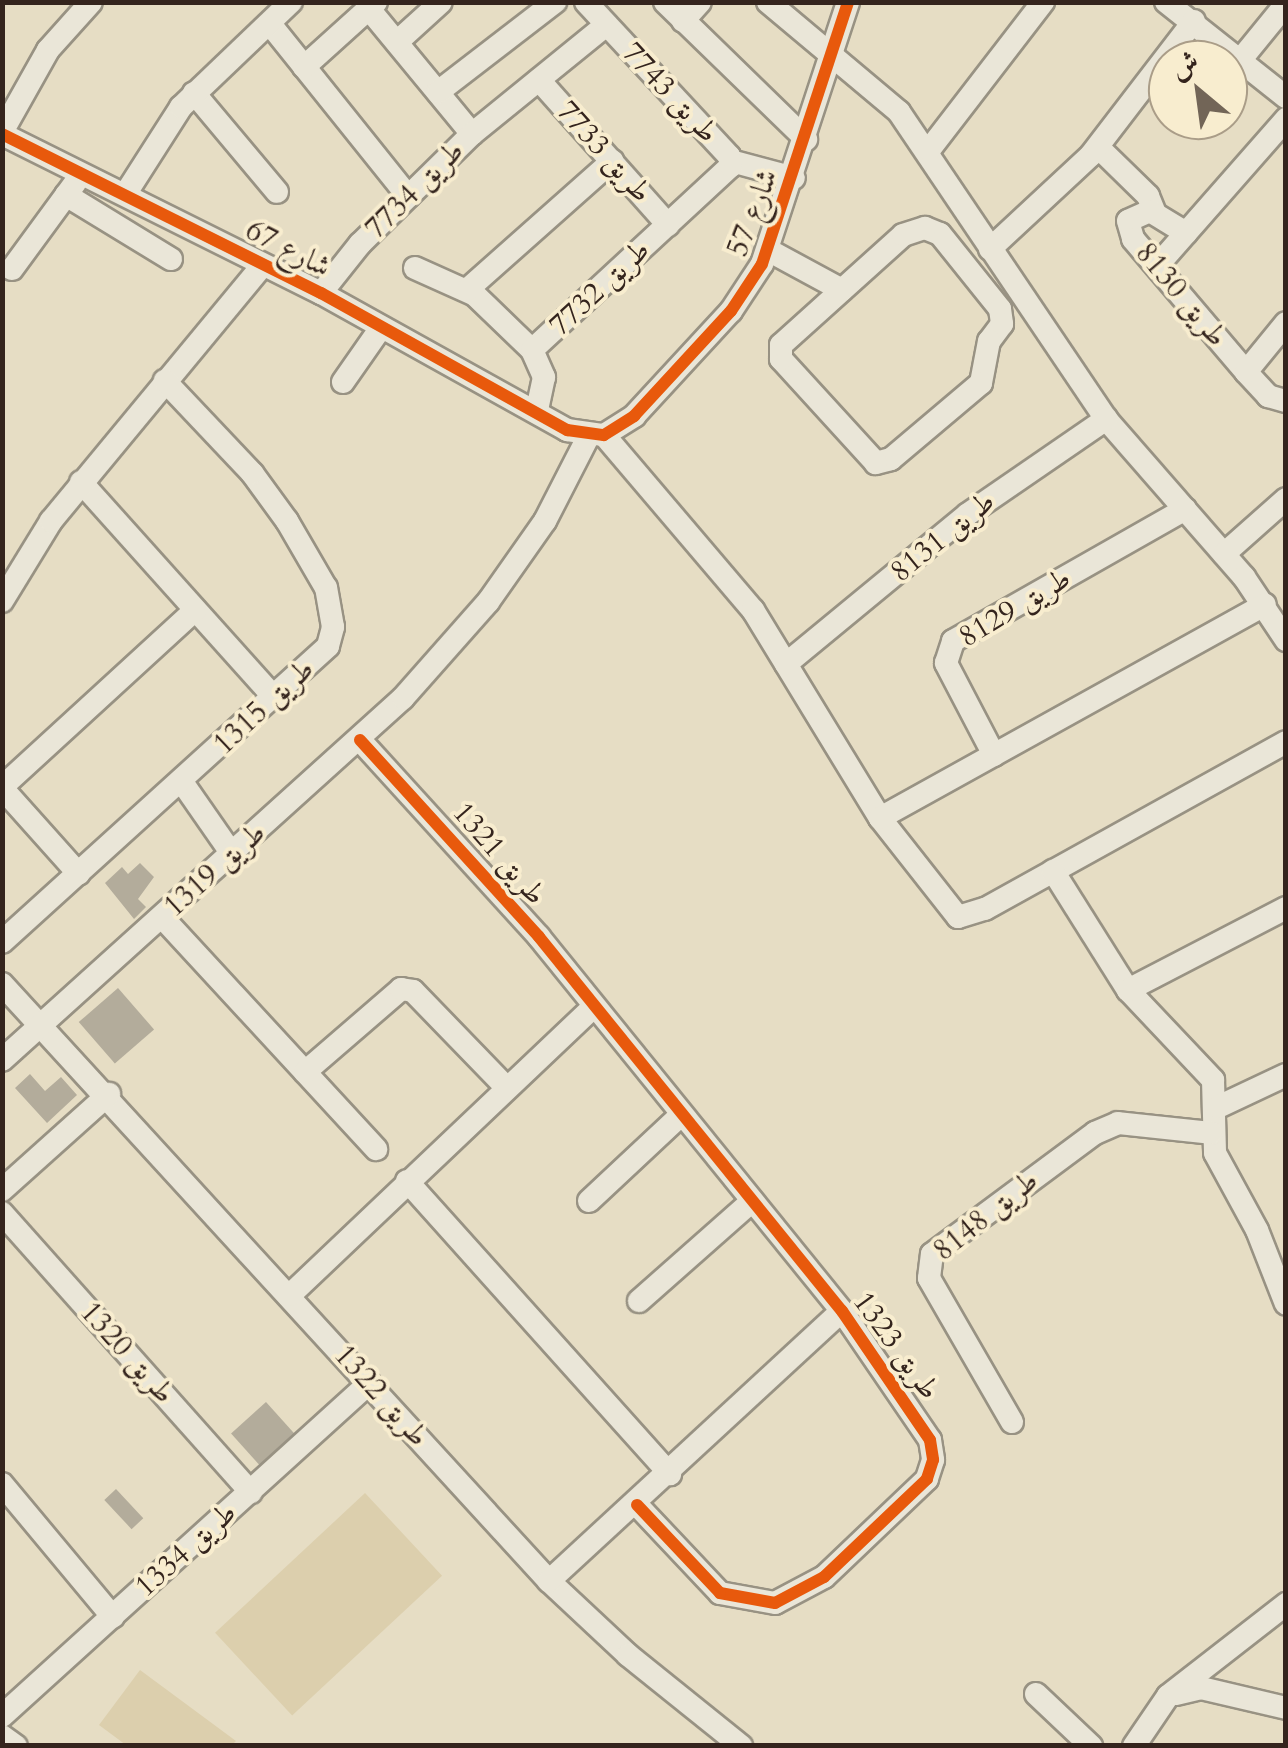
<!DOCTYPE html>
<html>
<head>
<meta charset="utf-8">
<style>
  body { margin:0 }
  #map { position:relative; width:1288px; height:1748px; overflow:hidden; background:#e6ddc4; font-family:Cardo,Amiri,serif }
  div>[style] { position:absolute }
  [style*='--x'] { left:calc(var(--x)*1px); top:calc(var(--y)*1px); width:calc(var(--w)*1px); rotate:calc(var(--a)*1deg) }
  .green>* { inset:0; background:#dccfad; transform-origin:0 0 }
  .building>* { inset:0; background:#b3ac9b; transform-origin:0 0 }
  .roads { filter:drop-shadow(2px 0 #989283) drop-shadow(-2px 0 #989283) drop-shadow(0 2px #989283) drop-shadow(0 -2px #989283) }
  .minor>* { height:22px; margin:-11px; padding:0 11px; transform-origin:11px; border-radius:11px; background:#eae6d8 }
  .cycleway>* { height:12px; margin:-6px; padding:0 6px; transform-origin:6px; border-radius:6px; background:#e8590c }
  span { translate:-50% -50%; white-space:nowrap; text-align:center; line-height:1.15; -webkit-text-stroke:8px #f8edcf; paint-order:stroke }
  .street-label { font-size:30px; color:#34241d }
  .frame { position:absolute; inset:0; border:5px solid #34241d; pointer-events:none }
  .north { position:absolute; left:1148px; top:40px; width:100px; height:100px; box-sizing:border-box; background:#f8edcf; border:2px solid #aa9d88; border-radius:50%; rotate:331deg; font-size:28px; font-weight:700; line-height:40px; text-align:center; color:#34241d }
  .north::after { content:''; display:block; margin:auto; width:35px; height:45px; background:#726557; clip-path:polygon(50% 0,100% 100%,50% 72%,0 100%) }
</style>
</head>
<body>
<div id="map">
  <div class="green">
    <div style="left:365px;top:1493px;width:113px;height:205px;rotate:47deg"></div>
    <div style="clip-path:polygon(140px 1670px,236px 1741px,232px 1745px,126px 1745px,99px 1725px)"></div>
  </div>
  <div class="building">
    <div style="clip-path:polygon(140px 863px,154px 877px,138px 899px,146px 907px,134px 919px,105px 883px,122px 867px,128px 874px)"></div>
    <div style="left:118px;top:988px;width:55px;height:52px;rotate:49deg"></div>
    <div style="clip-path:polygon(30px 1074px,45px 1091px,61px 1077px,77px 1095px,47px 1123px,15px 1088px)"></div>
    <div style="left:266px;top:1402px;width:45px;height:47px;rotate:48deg"></div>
    <div style="left:116px;top:1489px;width:40px;height:16px;rotate:47deg"></div>
  </div>
  <div class="roads">
    <div class="minor">
      <div style="--x:665;--y:2;--w:197;--a:44.2"></div>
      <div style="--x:768;--y:2;--w:171;--a:40"></div>
      <div style="--x:899;--y:112;--w:370;--a:56"></div>
      <div style="--x:1106;--y:419;--w:210;--a:48.9"></div>
      <div style="--x:1244;--y:577;--w:76;--a:56.3"></div>
      <div style="--x:1166;--y:2;--w:153;--a:38.4"></div>
      <div style="--x:369;--y:9;--w:162;--a:50.5"></div>
      <div style="--x:683;--y:21;--w:25;--a:-48"></div>
      <div style="--x:270;--y:24;--w:221;--a:51.3"></div>
      <div style="--x:397;--y:42;--w:59;--a:-42.3"></div>
      <div style="--x:1242;--y:58;--w:70;--a:-50.8"></div>
      <div style="--x:304;--y:67;--w:97;--a:-42.1"></div>
      <div style="--x:539;--y:80;--w:194;--a:48.3"></div>
      <div style="--x:438;--y:92;--w:148;--a:-37.6"></div>
      <div style="--x:194;--y:93;--w:129;--a:50"></div>
      <div style="--x:2;--y:132;--w:94;--a:-60.7"></div>
      <div style="--x:48;--y:50;--w:64;--a:-48.1"></div>
      <div style="--x:2;--y:134;--w:356;--a:26.5"></div>
      <div style="--x:321;--y:293;--w:282;--a:29.1"></div>
      <div style="--x:567;--y:430;--w:37;--a:8"></div>
      <div style="--x:604;--y:435;--w:36;--a:-32"></div>
      <div style="--x:634;--y:416;--w:143;--a:-47.3"></div>
      <div style="--x:731;--y:311;--w:56;--a:-56.6"></div>
      <div style="--x:762;--y:264;--w:276;--a:-71.8"></div>
      <div style="--x:1098;--y:147;--w:70;--a:44.4"></div>
      <div style="--x:1148;--y:196;--w:18;--a:68"></div>
      <div style="--x:929;--y:150;--w:187;--a:-52.4"></div>
      <div style="--x:731;--y:161;--w:65;--a:15.1"></div>
      <div style="--x:126;--y:193;--w:102;--a:-57.4"></div>
      <div style="--x:181;--y:107;--w:152;--a:-43.7"></div>
      <div style="--x:66;--y:195;--w:123;--a:31.4"></div>
      <div style="--x:925;--y:228;--w:16;--a:22"></div>
      <div style="--x:940;--y:234;--w:96;--a:51.3"></div>
      <div style="--x:1000;--y:309;--w:15;--a:82"></div>
      <div style="--x:1002;--y:324;--w:21;--a:127"></div>
      <div style="--x:989;--y:341;--w:43;--a:100.8"></div>
      <div style="--x:981;--y:383;--w:118;--a:139.8"></div>
      <div style="--x:891;--y:459;--w:16;--a:165"></div>
      <div style="--x:876;--y:463;--w:141;--a:-132.4"></div>
      <div style="--x:781;--y:359;--w:14;--a:-90"></div>
      <div style="--x:781;--y:345;--w:164;--a:-42"></div>
      <div style="--x:903;--y:235;--w:23;--a:-18"></div>
      <div style="--x:1186;--y:233;--w:42;--a:-148.6"></div>
      <div style="--x:1150;--y:211;--w:24;--a:156"></div>
      <div style="--x:1128;--y:221;--w:19;--a:74"></div>
      <div style="--x:1133;--y:239;--w:175;--a:49.6"></div>
      <div style="--x:1246;--y:372;--w:33;--a:47"></div>
      <div style="--x:1268;--y:396;--w:19;--a:16"></div>
      <div style="--x:990;--y:249;--w:138;--a:-42.9"></div>
      <div style="--x:1091;--y:155;--w:169;--a:-52.5"></div>
      <div style="--x:768;--y:250;--w:84;--a:28.4"></div>
      <div style="--x:1157;--y:266;--w:196;--a:-48.7"></div>
      <div style="--x:415;--y:268;--w:66;--a:24.2"></div>
      <div style="--x:475;--y:295;--w:79;--a:44"></div>
      <div style="--x:532;--y:350;--w:30;--a:66"></div>
      <div style="--x:544;--y:377;--w:35;--a:102"></div>
      <div style="--x:12;--y:269;--w:107;--a:-53.8"></div>
      <div style="--x:468;--y:289;--w:193;--a:-41.6"></div>
      <div style="--x:321;--y:293;--w:63;--a:-51.5"></div>
      <div style="--x:360;--y:244;--w:157;--a:-44.5"></div>
      <div style="--x:472;--y:134;--w:173;--a:-39.1"></div>
      <div style="--x:532;--y:350;--w:271;--a:-42.8"></div>
      <div style="--x:731;--y:166;--w:10;--a:-101"></div>
      <div style="--x:729;--y:156;--w:210;--a:-132.9"></div>
      <div style="--x:1246;--y:372;--w:63;--a:-50.8"></div>
      <div style="--x:343;--y:382;--w:65;--a:-55.1"></div>
      <div style="--x:604;--y:435;--w:230;--a:49.6"></div>
      <div style="--x:753;--y:610;--w:244;--a:58.6"></div>
      <div style="--x:880;--y:818;--w:126;--a:51.8"></div>
      <div style="--x:958;--y:917;--w:28;--a:-17"></div>
      <div style="--x:985;--y:909;--w:344;--a:-29"></div>
      <div style="--x:81;--y:482;--w:289;--a:48.1"></div>
      <div style="--x:1224;--y:554;--w:83;--a:-41.6"></div>
      <div style="--x:2;--y:601;--w:94;--a:-58.5"></div>
      <div style="--x:51;--y:521;--w:332;--a:-50.4"></div>
      <div style="--x:786;--y:664;--w:236;--a:-39.5"></div>
      <div style="--x:968;--y:514;--w:168;--a:-34.5"></div>
      <div style="--x:360;--y:740;--w:266;--a:47.7"></div>
      <div style="--x:539;--y:937;--w:481;--a:51"></div>
      <div style="--x:842;--y:1311;--w:156;--a:55.7"></div>
      <div style="--x:930;--y:1440;--w:20;--a:81"></div>
      <div style="--x:933;--y:1460;--w:20;--a:108"></div>
      <div style="--x:927;--y:1479;--w:142;--a:136.4"></div>
      <div style="--x:824;--y:1577;--w:55;--a:152"></div>
      <div style="--x:775;--y:1603;--w:56;--a:-169.7"></div>
      <div style="--x:720;--y:1593;--w:121;--a:-133.3"></div>
      <div style="--x:994;--y:755;--w:104;--a:-117.6"></div>
      <div style="--x:946;--y:663;--w:23;--a:-72"></div>
      <div style="--x:953;--y:641;--w:267;--a:-29.6"></div>
      <div style="--x:182;--y:782;--w:88;--a:55.2"></div>
      <div style="--x:2;--y:787;--w:262;--a:-42.5"></div>
      <div style="--x:2;--y:788;--w:115;--a:48.2"></div>
      <div style="--x:880;--y:818;--w:440;--a:-29"></div>
      <div style="--x:1053;--y:871;--w:141;--a:57.8"></div>
      <div style="--x:1128;--y:990;--w:124;--a:46.6"></div>
      <div style="--x:1213;--y:1080;--w:73;--a:88.4"></div>
      <div style="--x:1215;--y:1153;--w:88;--a:61.4"></div>
      <div style="--x:1257;--y:1230;--w:79;--a:68.6"></div>
      <div style="--x:162;--y:917;--w:316;--a:47.3"></div>
      <div style="--x:2;--y:942;--w:440;--a:-42.2"></div>
      <div style="--x:328;--y:646;--w:20;--a:-75"></div>
      <div style="--x:333;--y:627;--w:40;--a:-100"></div>
      <div style="--x:326;--y:588;--w:78;--a:-120.2"></div>
      <div style="--x:287;--y:521;--w:59;--a:-126.1"></div>
      <div style="--x:252;--y:473;--w:127;--a:-133.4"></div>
      <div style="--x:2;--y:984;--w:810;--a:47.5"></div>
      <div style="--x:549;--y:1581;--w:108;--a:43.1"></div>
      <div style="--x:628;--y:1655;--w:145;--a:38.8"></div>
      <div style="--x:1128;--y:990;--w:178;--a:-27.4"></div>
      <div style="--x:2;--y:1060;--w:540;--a:-42.07"></div>
      <div style="--x:403;--y:698;--w:128;--a:-48.5"></div>
      <div style="--x:488;--y:602;--w:99;--a:-54.9"></div>
      <div style="--x:545;--y:521;--w:97;--a:-62.9"></div>
      <div style="--x:305;--y:1072;--w:127;--a:-40.8"></div>
      <div style="--x:401;--y:989;--w:12;--a:9"></div>
      <div style="--x:413;--y:991;--w:132;--a:45.9"></div>
      <div style="--x:1218;--y:1107;--w:75;--a:-25.2"></div>
      <div style="--x:407;--y:1181;--w:394;--a:48.1"></div>
      <div style="--x:2;--y:1190;--w:144;--a:-41.9"></div>
      <div style="--x:589;--y:1201;--w:127;--a:-43.1"></div>
      <div style="--x:2;--y:1213;--w:374;--a:48.3"></div>
      <div style="--x:290;--y:1295;--w:419;--a:-43.5"></div>
      <div style="--x:639;--y:1301;--w:151;--a:-41.5"></div>
      <div style="--x:1012;--y:1422;--w:166;--a:-120"></div>
      <div style="--x:929;--y:1278;--w:24;--a:-83"></div>
      <div style="--x:932;--y:1254;--w:203;--a:-36.6"></div>
      <div style="--x:1095;--y:1133;--w:25;--a:-23"></div>
      <div style="--x:1118;--y:1123;--w:94;--a:6.1"></div>
      <div style="--x:2;--y:1484;--w:173;--a:50.2"></div>
      <div style="--x:549;--y:1581;--w:398;--a:-42.7"></div>
      <div style="--x:1036;--y:1694;--w:76;--a:43.4"></div>
      <div style="--x:1176;--y:1694;--w:26;--a:-13"></div>
      <div style="--x:1201;--y:1688;--w:87;--a:13.2"></div>
      <div style="--x:2;--y:1716;--w:496;--a:-42.2"></div>
      <div style="--x:2;--y:1736;--w:17;--a:36"></div>
      <div style="--x:1134;--y:1746;--w:60;--a:-55.8"></div>
      <div style="--x:1168;--y:1696;--w:150;--a:-37.9"></div>
    </div>
  </div>
  <div class="cycleway">
    <div style="--x:2;--y:134;--w:356;--a:26.5"></div>
    <div style="--x:321;--y:293;--w:282;--a:29.1"></div>
    <div style="--x:567;--y:430;--w:37;--a:8"></div>
    <div style="--x:604;--y:435;--w:36;--a:-32"></div>
    <div style="--x:634;--y:416;--w:143;--a:-47.3"></div>
    <div style="--x:731;--y:311;--w:56;--a:-56.6"></div>
    <div style="--x:762;--y:264;--w:276;--a:-71.8"></div>
    <div style="--x:360;--y:740;--w:266;--a:47.7"></div>
    <div style="--x:539;--y:937;--w:481;--a:51"></div>
    <div style="--x:842;--y:1311;--w:156;--a:55.7"></div>
    <div style="--x:930;--y:1440;--w:20;--a:81"></div>
    <div style="--x:933;--y:1460;--w:20;--a:108"></div>
    <div style="--x:927;--y:1479;--w:142;--a:136.4"></div>
    <div style="--x:824;--y:1577;--w:55;--a:152"></div>
    <div style="--x:775;--y:1603;--w:56;--a:-169.7"></div>
    <div style="--x:720;--y:1593;--w:121;--a:-133.3"></div>
  </div>
  <div class="street-label">
    <span style="left:670px;top:93px;rotate:47deg">طريق 7743</span>
    <span style="left:604px;top:152px;rotate:48deg">طريق 7733</span>
    <span style="left:415px;top:190px;rotate:-45deg">طريق 7734</span>
    <span style="left:753px;top:213px;rotate:-69deg">شارع 57</span>
    <span style="left:288px;top:249px;rotate:27deg">شارع 67</span>
    <span style="left:600px;top:288px;rotate:-43deg">طريق 7732</span>
    <span style="left:1181px;top:295px;rotate:50deg">طريق 8130</span>
    <span style="left:943px;top:537px;rotate:-39deg">طريق 8131</span>
    <span style="left:1015px;top:608px;rotate:-31deg">طريق 8129</span>
    <span style="left:264px;top:707px;rotate:-43deg">طريق 1315</span>
    <span style="left:499px;top:854px;rotate:49deg">طريق 1321</span>
    <span style="left:215px;top:870px;rotate:-42deg">طريق 1319</span>
    <span style="left:986px;top:1216px;rotate:-39deg">طريق 8148</span>
    <span style="left:896px;top:1346px;rotate:54deg">طريق 1323</span>
    <span style="left:127px;top:1353px;rotate:48deg">طريق 1320</span>
    <span style="left:381px;top:1396px;rotate:48deg">طريق 1322</span>
    <span style="left:186px;top:1550px;rotate:-42deg">طريق 1334</span>
  </div>
  <div class="frame"></div>
  <div class="north">ش</div>
</div>
</body>
</html>
